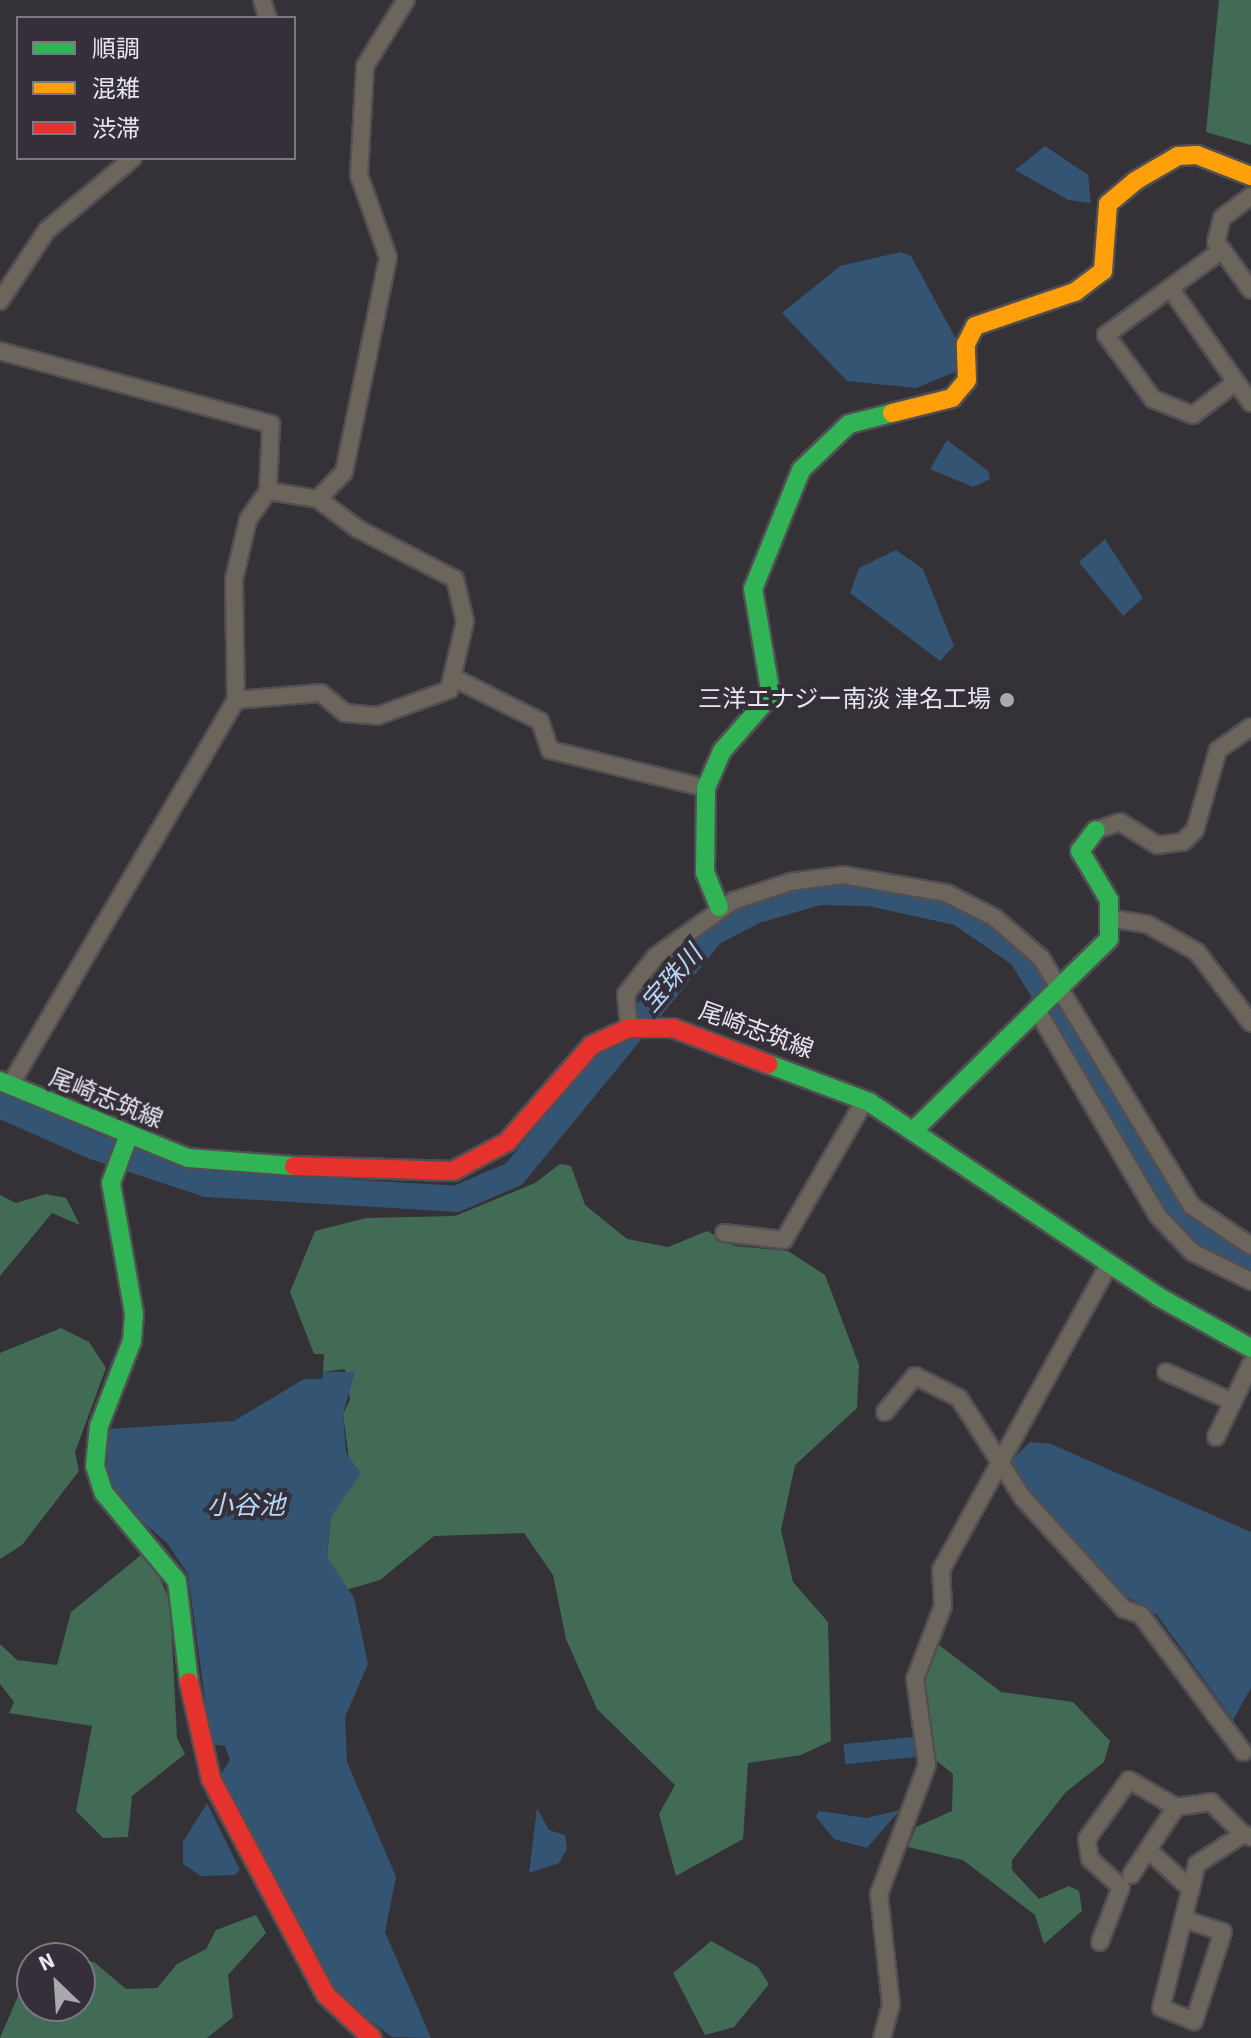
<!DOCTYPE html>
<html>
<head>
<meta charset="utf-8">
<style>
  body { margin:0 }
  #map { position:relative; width:1251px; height:2038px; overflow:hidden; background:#343137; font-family:"Source Sans 3","Noto Sans JP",sans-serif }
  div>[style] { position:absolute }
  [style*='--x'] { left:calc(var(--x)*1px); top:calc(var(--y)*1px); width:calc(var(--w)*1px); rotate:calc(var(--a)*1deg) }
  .forest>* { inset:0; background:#416b55 }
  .water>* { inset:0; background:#345473; transform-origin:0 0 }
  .river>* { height:26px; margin:-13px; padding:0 13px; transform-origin:13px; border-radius:13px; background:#345473 }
  .roads { filter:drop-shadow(2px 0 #514f53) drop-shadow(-2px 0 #514f53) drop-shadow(0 2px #514f53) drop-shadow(0 -2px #514f53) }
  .street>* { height:16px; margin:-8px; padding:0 8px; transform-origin:8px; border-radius:8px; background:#6b655c }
  .fast>* { height:18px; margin:-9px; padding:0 9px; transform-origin:9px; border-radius:9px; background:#30b455 }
  .slow>* { height:18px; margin:-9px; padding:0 9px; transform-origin:9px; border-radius:9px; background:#ff9f0a }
  .jam>* { height:18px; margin:-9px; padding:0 9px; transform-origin:9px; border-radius:9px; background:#e5322d }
  .dots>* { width:22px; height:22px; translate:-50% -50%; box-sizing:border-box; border:4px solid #342f39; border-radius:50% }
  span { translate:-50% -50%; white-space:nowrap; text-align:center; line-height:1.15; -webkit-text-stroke:8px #342f39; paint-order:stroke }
  .poi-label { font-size:24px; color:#e9e6ed }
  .right { translate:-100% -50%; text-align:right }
  .street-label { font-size:24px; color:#e9e6ed }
  .water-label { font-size:26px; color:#b5d7f8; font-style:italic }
  .legend { position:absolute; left:16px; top:16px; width:280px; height:144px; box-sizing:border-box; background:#342f39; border:2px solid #7c7881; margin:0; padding:10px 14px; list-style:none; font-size:24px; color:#e9e6ed }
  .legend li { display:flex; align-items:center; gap:16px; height:40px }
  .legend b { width:40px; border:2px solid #7c7881 }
  .north { position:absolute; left:16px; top:1942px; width:80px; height:80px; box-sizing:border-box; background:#342f39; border:2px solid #7c7881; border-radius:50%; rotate:335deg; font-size:22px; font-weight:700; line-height:32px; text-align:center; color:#e9e6ed }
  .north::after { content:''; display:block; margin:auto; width:28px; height:36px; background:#aaa7ad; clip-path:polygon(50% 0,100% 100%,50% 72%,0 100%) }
</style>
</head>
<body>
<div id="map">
  <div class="forest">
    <div style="clip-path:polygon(1219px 0,1251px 0,1251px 145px,1206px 132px)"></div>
    <div style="clip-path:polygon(560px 1164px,571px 1166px,585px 1205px,627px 1239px,668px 1247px,707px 1231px,735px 1246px,788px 1251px,825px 1275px,859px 1365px,857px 1408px,795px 1465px,781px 1530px,793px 1582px,828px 1622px,831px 1741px,801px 1755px,748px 1763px,743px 1839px,676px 1876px,659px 1814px,675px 1785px,597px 1709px,566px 1639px,553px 1575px,524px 1533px,434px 1536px,380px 1580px,343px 1591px,327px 1557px,331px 1517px,352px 1482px,343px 1414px,350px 1400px,345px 1369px,323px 1372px,324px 1354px,314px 1354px,290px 1292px,315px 1231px,366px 1218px,455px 1216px,535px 1183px)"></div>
    <div style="clip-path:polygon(46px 1194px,66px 1198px,80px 1225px,52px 1213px,0 1276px,0 1195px,16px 1203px)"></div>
    <div style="clip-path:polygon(61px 1328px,89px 1342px,106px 1368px,75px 1452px,79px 1471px,22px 1545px,0 1559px,0 1353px)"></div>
    <div style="clip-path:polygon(147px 1550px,170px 1601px,177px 1738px,185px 1754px,132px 1796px,128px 1837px,103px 1838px,76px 1811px,92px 1726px,9px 1713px,14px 1702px,0 1684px,0 1644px,17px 1660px,57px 1665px,71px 1612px)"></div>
    <div style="clip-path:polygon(935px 1642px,1001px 1692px,1073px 1702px,1110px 1741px,1104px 1762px,1066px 1792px,1012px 1860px,1012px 1870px,1039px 1899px,1069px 1886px,1079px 1891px,1082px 1911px,1044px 1944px,1035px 1915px,963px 1860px,908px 1847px,916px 1827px,952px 1811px,953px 1774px,932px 1757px,919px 1678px)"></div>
    <div style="clip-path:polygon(256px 1915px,266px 1933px,228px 1975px,233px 2017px,207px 2038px,0 2038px,21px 1989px,32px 1985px,32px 2006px,80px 2006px,80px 1960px,94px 1962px,126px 1989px,157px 1988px,177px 1964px,206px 1949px,216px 1930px)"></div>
    <div style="clip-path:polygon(711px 1941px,758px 1967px,769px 1984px,734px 2027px,705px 2035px,673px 1973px)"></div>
  </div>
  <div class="water">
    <div style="clip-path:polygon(1045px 146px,1088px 175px,1091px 203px,1068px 200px,1015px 170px)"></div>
    <div style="clip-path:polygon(901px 252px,911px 256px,957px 341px,955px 372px,916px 388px,847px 381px,782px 313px,840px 266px)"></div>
    <div style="clip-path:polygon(947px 440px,988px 471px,990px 479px,973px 487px,930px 469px)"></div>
    <div style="clip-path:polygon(1105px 539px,1143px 598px,1123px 616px,1079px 562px)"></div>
    <div style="clip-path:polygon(896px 550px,923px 569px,954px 646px,940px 661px,850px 593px,859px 568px)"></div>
    <div style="clip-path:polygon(323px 1372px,355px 1372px,343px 1414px,346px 1453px,361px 1473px,331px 1517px,327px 1557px,354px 1598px,368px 1664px,345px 1717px,347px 1762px,396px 1877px,385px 1932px,431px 2038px,392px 2037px,336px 1994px,220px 1775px,230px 1760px,225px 1746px,211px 1744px,188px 1574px,167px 1543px,124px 1505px,107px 1473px,108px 1429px,234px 1421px,304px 1379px,322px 1379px)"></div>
    <div style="clip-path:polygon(1030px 1442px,1051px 1444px,1251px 1532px,1251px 1688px,1233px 1720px,1157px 1615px,1123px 1594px,1022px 1484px,1008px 1464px)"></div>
    <div style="left:913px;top:1737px;width:20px;height:70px;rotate:84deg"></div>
    <div style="clip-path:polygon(207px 1803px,240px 1870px,235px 1875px,201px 1876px,183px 1864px,183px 1842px)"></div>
    <div style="clip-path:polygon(537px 1808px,549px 1830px,565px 1835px,567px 1849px,559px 1863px,529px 1873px)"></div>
    <div style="clip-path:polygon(900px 1810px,867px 1848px,834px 1839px,816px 1817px,819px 1811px,867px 1818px)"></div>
  </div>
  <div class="river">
    <div style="--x:0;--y:1105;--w:104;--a:23.9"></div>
    <div style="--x:95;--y:1147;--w:118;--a:18.3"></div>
    <div style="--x:207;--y:1184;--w:249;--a:3.4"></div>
    <div style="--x:456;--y:1199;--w:63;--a:-23.3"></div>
    <div style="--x:514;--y:1174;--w:312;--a:-50.6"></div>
    <div style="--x:712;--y:933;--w:47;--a:-27.6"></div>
    <div style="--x:754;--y:911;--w:67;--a:-16.5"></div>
    <div style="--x:818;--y:892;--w:52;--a:1.1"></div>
    <div style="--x:870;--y:893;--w:92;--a:12.5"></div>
    <div style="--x:960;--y:913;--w:74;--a:34.5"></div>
    <div style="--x:1021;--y:955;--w:300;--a:58.6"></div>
    <div style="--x:1177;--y:1211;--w:32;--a:46"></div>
    <div style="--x:1199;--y:1234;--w:60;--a:30"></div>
  </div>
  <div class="roads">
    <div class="street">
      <div style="--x:262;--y:0;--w:19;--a:72"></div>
      <div style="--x:1251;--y:196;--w:36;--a:143"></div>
      <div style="--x:1222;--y:218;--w:25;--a:104"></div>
      <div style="--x:1216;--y:242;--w:10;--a:53"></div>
      <div style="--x:1222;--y:250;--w:144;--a:143.8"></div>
      <div style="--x:1106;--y:335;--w:79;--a:53.7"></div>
      <div style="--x:1153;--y:399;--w:43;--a:21.8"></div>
      <div style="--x:1193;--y:415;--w:54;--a:-37.5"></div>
      <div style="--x:1236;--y:382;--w:26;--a:54"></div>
      <div style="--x:1222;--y:250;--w:49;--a:54.1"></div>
      <div style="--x:1170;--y:288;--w:115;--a:54.9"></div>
      <div style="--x:0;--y:301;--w:85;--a:-56.5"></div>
      <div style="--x:47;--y:230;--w:112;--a:-39.9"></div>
      <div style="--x:0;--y:351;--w:281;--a:15.1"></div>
      <div style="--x:271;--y:424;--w:67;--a:92.6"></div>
      <div style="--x:268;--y:491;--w:35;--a:125"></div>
      <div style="--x:248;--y:520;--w:61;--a:103.3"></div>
      <div style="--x:234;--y:579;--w:121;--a:89.1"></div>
      <div style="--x:236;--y:700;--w:446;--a:120.4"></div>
      <div style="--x:268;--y:491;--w:51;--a:9.1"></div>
      <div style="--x:318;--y:499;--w:37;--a:-46"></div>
      <div style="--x:344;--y:472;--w:219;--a:-78.4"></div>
      <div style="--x:388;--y:257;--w:87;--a:-109.5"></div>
      <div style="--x:359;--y:175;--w:109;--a:-86.8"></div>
      <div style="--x:365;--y:66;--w:78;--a:-58.2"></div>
      <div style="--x:452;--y:677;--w:98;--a:26.6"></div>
      <div style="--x:540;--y:721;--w:31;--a:71"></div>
      <div style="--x:550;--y:750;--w:161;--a:13.7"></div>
      <div style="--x:236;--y:700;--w:85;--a:-4.7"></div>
      <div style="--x:321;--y:693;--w:31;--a:40"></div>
      <div style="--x:345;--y:713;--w:32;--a:5"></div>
      <div style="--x:377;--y:716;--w:77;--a:-19.9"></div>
      <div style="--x:449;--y:690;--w:71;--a:-76.9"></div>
      <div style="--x:465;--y:621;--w:43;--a:-103.4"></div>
      <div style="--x:455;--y:579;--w:109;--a:-152.7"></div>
      <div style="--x:358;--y:529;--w:50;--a:-143.1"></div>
      <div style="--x:1096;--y:830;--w:25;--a:-18"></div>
      <div style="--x:1120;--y:822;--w:44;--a:31.9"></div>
      <div style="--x:1157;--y:845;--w:26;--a:-7"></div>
      <div style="--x:1183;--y:842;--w:17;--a:-45"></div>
      <div style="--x:1195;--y:830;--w:83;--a:-74"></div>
      <div style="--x:1218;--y:750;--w:40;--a:-34.9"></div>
      <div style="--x:1114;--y:919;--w:33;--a:9"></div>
      <div style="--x:1147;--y:924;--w:57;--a:29.2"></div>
      <div style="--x:1197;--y:952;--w:89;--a:52.7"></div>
      <div style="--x:1037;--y:1010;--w:239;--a:59.6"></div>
      <div style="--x:1158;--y:1216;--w:50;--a:46.6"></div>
      <div style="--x:1192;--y:1252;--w:66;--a:26.2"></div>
      <div style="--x:629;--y:1028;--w:34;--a:-95"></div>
      <div style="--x:626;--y:994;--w:48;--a:-51.7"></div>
      <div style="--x:656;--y:956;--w:95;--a:-35.5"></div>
      <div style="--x:733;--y:901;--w:60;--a:-18.4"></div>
      <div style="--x:790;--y:882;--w:53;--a:-7.5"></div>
      <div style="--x:843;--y:875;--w:105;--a:9.9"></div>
      <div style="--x:946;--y:893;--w:55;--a:27"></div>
      <div style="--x:995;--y:918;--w:61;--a:41"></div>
      <div style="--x:1041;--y:958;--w:290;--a:58.7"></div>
      <div style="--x:1192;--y:1206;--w:71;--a:34.1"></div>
      <div style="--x:724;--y:1233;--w:60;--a:6.7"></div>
      <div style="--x:784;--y:1240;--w:162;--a:-59.9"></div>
      <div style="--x:1166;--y:1372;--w:73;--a:24.1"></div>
      <div style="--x:885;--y:1412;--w:47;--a:-50.2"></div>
      <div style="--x:915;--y:1376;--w:49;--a:26.6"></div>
      <div style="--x:959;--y:1398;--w:119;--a:57.4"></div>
      <div style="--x:1023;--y:1498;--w:150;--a:47.7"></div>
      <div style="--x:1124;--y:1609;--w:18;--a:19"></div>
      <div style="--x:1141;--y:1615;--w:171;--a:53.3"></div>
      <div style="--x:1216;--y:1437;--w:81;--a:-64.4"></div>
      <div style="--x:1148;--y:1850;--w:58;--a:42.2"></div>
      <div style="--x:1131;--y:1875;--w:82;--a:-56.5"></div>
      <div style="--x:1183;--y:1919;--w:42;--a:18"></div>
      <div style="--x:1223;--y:1932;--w:94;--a:108"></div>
      <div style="--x:1194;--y:2021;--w:35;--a:-158"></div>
      <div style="--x:1161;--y:2008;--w:148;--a:-76"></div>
      <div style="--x:1197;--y:1864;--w:55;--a:-33.1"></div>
      <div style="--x:1243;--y:1834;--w:9;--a:21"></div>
      <div style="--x:1100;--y:1942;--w:59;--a:-69.1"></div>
      <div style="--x:1121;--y:1887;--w:42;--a:-137.9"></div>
      <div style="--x:1090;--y:1859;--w:20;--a:-99"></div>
      <div style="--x:1087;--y:1839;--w:72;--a:-54.6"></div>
      <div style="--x:1129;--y:1780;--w:54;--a:29.9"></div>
      <div style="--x:1176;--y:1807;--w:35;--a:-8"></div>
      <div style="--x:1211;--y:1802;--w:45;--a:45"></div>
      <div style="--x:882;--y:2038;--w:34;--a:-75"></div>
      <div style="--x:891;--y:2005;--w:112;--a:-96.2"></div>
      <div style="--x:879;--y:1894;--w:138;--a:-69.6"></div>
      <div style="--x:927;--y:1765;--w:87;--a:-97.9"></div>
      <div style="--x:915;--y:1679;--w:78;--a:-69"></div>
      <div style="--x:943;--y:1606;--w:36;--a:-93"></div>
      <div style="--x:941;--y:1570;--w:350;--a:-61.2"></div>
    </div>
    <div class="fast">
      <div style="--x:719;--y:907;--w:37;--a:-112"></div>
      <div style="--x:705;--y:873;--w:85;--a:-89.3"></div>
      <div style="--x:706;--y:788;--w:40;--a:-66.6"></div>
      <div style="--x:722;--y:751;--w:74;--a:-48.8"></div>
      <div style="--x:771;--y:695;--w:108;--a:-99.6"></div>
      <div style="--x:753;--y:589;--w:128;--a:-68"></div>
      <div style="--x:801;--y:470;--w:66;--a:-43.8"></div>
      <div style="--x:849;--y:424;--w:44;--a:-14.3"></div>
      <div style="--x:768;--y:1064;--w:108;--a:20.6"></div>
      <div style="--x:869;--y:1102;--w:349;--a:33.9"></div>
      <div style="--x:1159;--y:1297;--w:105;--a:29"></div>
      <div style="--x:0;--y:1081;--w:203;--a:22.3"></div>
      <div style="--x:188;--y:1158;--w:106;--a:4.3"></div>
      <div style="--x:914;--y:1130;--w:273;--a:-44.4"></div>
      <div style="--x:1109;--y:939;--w:39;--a:-90"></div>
      <div style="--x:1109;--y:900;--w:57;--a:-120.6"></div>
      <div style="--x:1080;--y:851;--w:26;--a:-53"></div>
      <div style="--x:128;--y:1137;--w:49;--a:110.3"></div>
      <div style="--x:111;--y:1183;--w:132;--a:80"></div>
      <div style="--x:134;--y:1313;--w:28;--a:94"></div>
      <div style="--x:132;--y:1341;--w:91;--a:111.2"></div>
      <div style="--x:99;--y:1426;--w:40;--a:95.7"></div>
      <div style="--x:95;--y:1466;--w:28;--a:72"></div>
      <div style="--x:104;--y:1493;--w:114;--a:50.3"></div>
      <div style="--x:177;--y:1581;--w:102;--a:83.2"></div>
    </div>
    <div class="slow">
      <div style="--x:892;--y:413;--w:62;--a:-14"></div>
      <div style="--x:952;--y:398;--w:23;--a:-50"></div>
      <div style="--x:967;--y:380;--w:36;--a:-92"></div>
      <div style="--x:966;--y:344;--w:20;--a:-63"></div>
      <div style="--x:975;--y:326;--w:106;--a:-18.8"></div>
      <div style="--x:1075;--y:292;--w:35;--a:-37"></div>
      <div style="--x:1103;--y:271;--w:67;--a:-85.7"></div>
      <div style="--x:1108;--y:204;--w:35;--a:-40"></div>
      <div style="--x:1135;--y:181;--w:50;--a:-30.2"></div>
      <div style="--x:1178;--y:156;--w:19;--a:-3"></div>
      <div style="--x:1197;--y:155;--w:58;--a:21.3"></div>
    </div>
    <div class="jam">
      <div style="--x:294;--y:1166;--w:159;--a:1.8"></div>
      <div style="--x:453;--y:1171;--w:61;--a:-28.2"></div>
      <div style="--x:507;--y:1142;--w:129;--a:-48.8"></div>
      <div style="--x:592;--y:1045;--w:41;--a:-24.7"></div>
      <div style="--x:629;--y:1028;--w:44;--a:0"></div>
      <div style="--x:673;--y:1028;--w:102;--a:20.8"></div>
      <div style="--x:189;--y:1682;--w:99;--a:77.2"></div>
      <div style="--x:211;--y:1779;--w:245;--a:62"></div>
      <div style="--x:326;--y:1995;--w:63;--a:43.1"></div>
    </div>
  </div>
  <div class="dots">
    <div style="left:1007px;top:700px;background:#aaa7ad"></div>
  </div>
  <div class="poi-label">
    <span class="right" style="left:991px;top:700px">三洋エナジー南淡 津名工場</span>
  </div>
  <div class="street-label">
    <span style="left:756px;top:1031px;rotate:20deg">尾崎志筑線</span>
    <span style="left:106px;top:1099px;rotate:22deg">尾崎志筑線</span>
  </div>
  <div class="water-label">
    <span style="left:672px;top:979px;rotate:-49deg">宝珠川</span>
    <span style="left:246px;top:1506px">小谷池</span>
  </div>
  <ul class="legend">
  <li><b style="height:10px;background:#30b455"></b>順調</li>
  <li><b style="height:10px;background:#ff9f0a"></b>混雑</li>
  <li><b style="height:10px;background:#e5322d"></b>渋滞</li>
  </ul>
  <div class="north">N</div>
</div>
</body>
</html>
